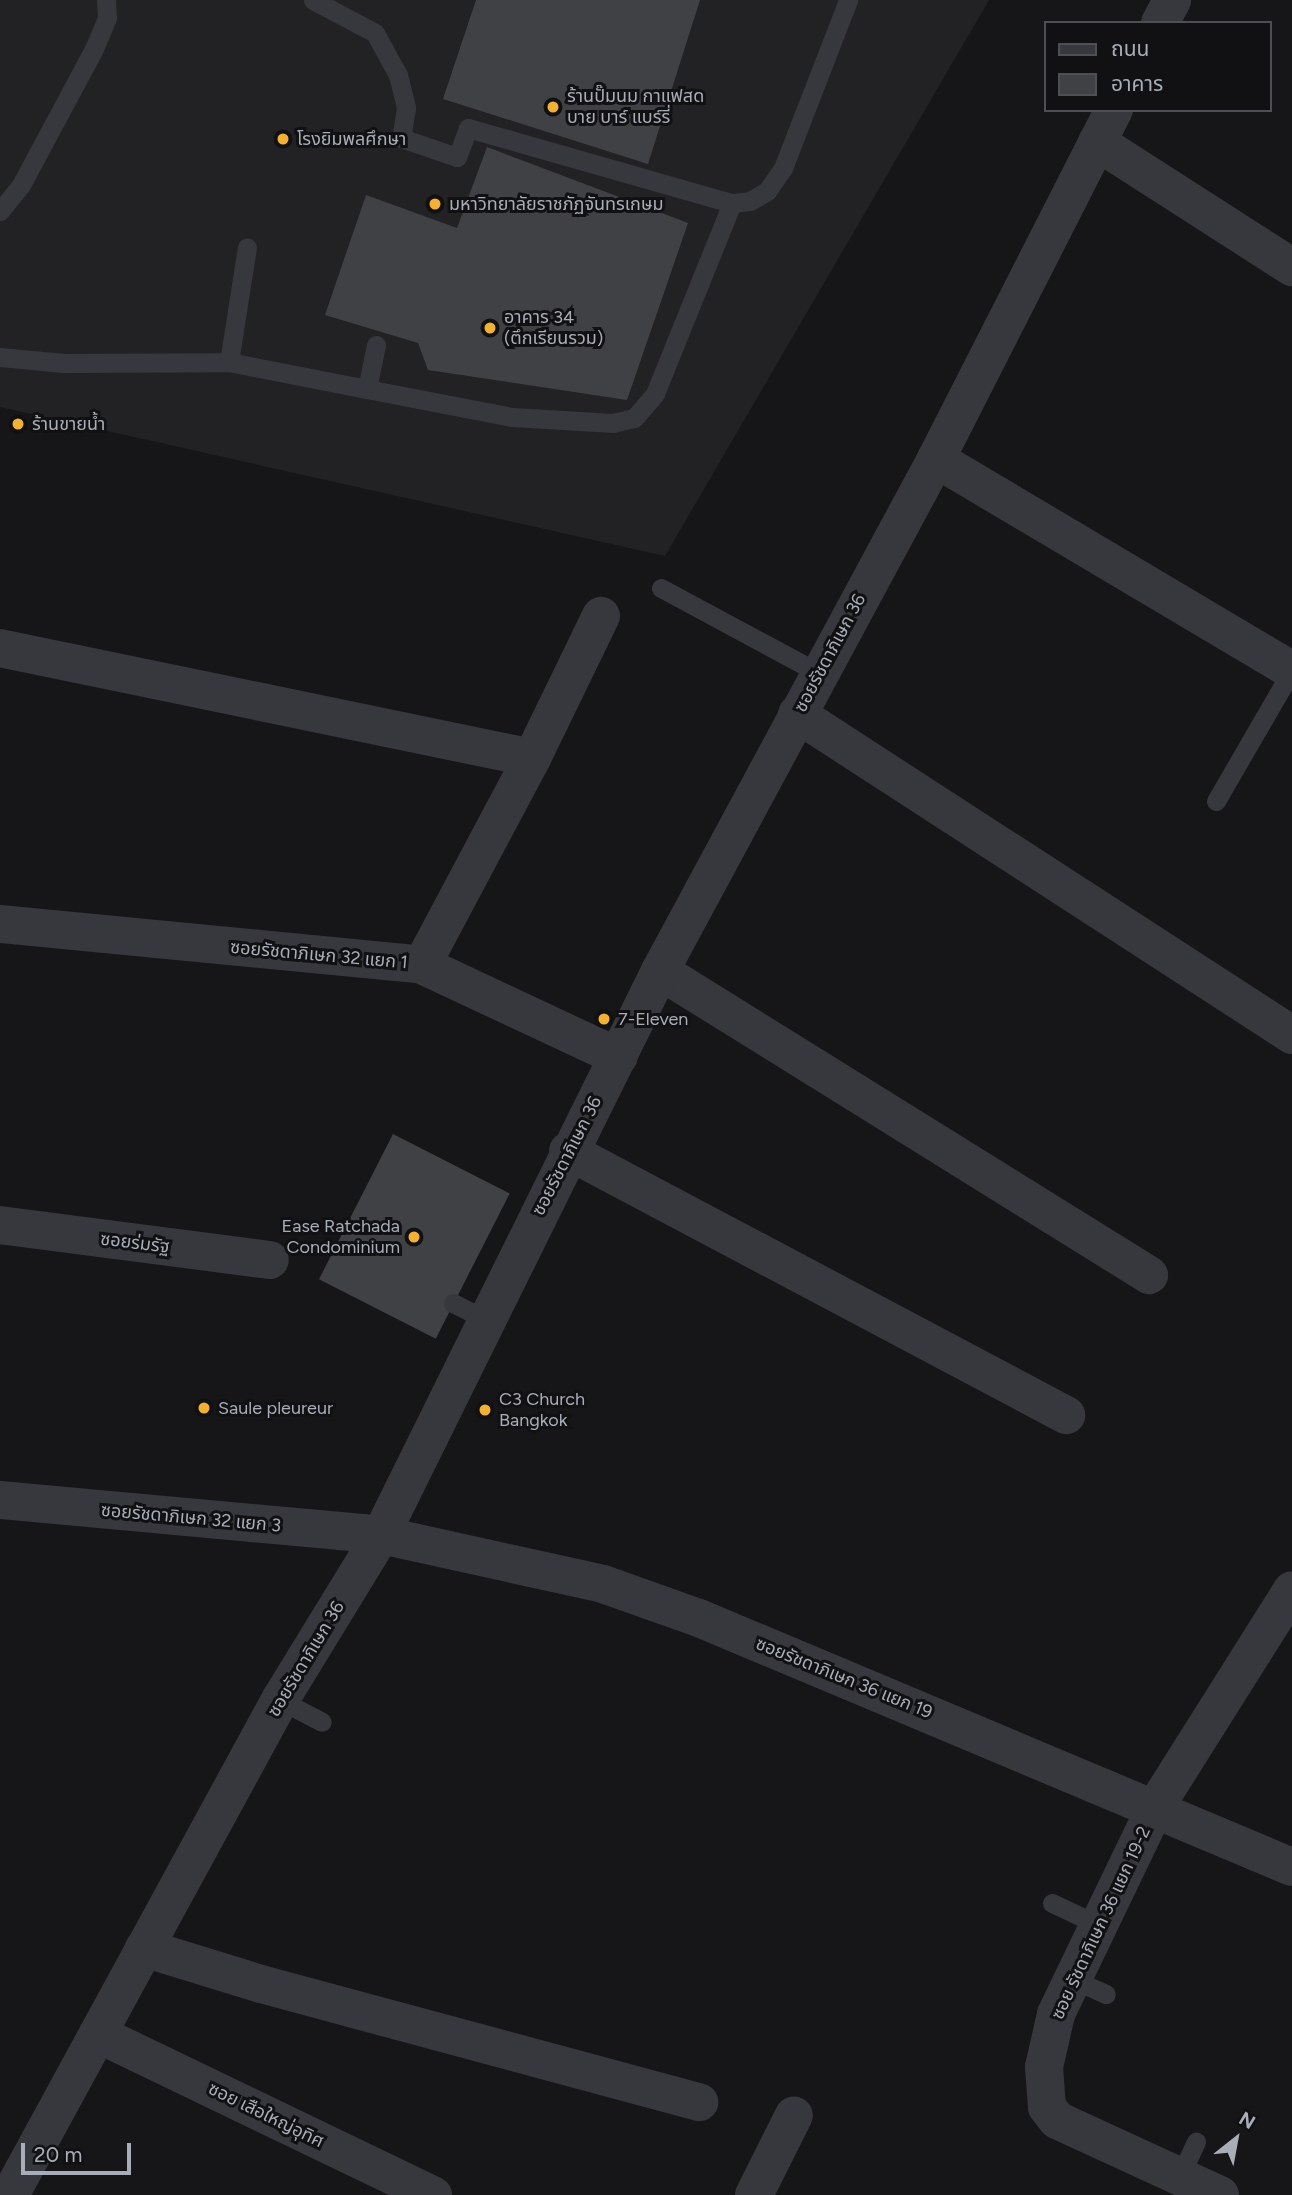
<!DOCTYPE html>
<html>
<head>
<meta charset="utf-8">
<style>
  body { margin:0 }
  #map { position:relative; width:1292px; height:2195px; overflow:hidden; background:#161618; font-family:Figtree,"Noto Sans Thai",sans-serif }
  div>[style] { position:absolute }
  [style*='--x'] { left:calc(var(--x)*1px); top:calc(var(--y)*1px); width:calc(var(--w)*1px); rotate:calc(var(--a)*1deg) }
  .built>* { inset:0; background:#222225 }
  .building>* { inset:0; background:#404145; transform-origin:0 0 }
  .service>* { height:19px; margin:-9.5px; padding:0 9.5px; transform-origin:9.5px; border-radius:9.5px; background:#37383d }
  .minor>* { height:38px; margin:-19px; padding:0 19px; transform-origin:19px; border-radius:19px; background:#37383d }
  .tertiary>* { height:38px; margin:-19px; padding:0 19px; transform-origin:19px; border-radius:19px; background:#37383d }
  .dots>* { width:19px; height:19px; translate:-50% -50%; box-sizing:border-box; border:4px solid #111113; border-radius:50% }
  span { translate:-50% -50%; white-space:nowrap; text-align:center; line-height:1.15; -webkit-text-stroke:6px #111113; paint-order:stroke }
  .poi-label { font-size:18px; color:#a8adb8 }
  .left { translate:0 -50%; text-align:left }
  .right { translate:-100% -50%; text-align:right }
  .street-label { font-size:18px; color:#a8adb8 }
  .legend { position:absolute; left:1044px; top:21px; width:228px; height:91px; box-sizing:border-box; background:#111113; border:2px solid #4d4f55; margin:0; padding:9px 12px; list-style:none; font-size:21px; color:#a8adb8 }
  .legend li { display:flex; align-items:center; gap:14px; height:35px }
  .legend b { width:35px; border:2px solid #4d4f55 }
  .north { position:absolute; left:1201px; top:2104px; width:70px; height:70px; -webkit-text-stroke:5px #111113; paint-order:stroke; rotate:31deg; font-size:19px; font-weight:700; line-height:28px; text-align:center; color:#a8adb8 }
  .north::after { content:''; display:block; margin:auto; width:24px; height:32px; background:#a8adb8; clip-path:polygon(50% 0,100% 100%,50% 72%,0 100%) }
  .scale { position:absolute; left:21px; top:2143px; width:110px; height:32px; box-sizing:border-box; border:4px solid #a8adb8; border-top:0; padding-left:9px; font-size:21px; line-height:24px; white-space:nowrap; color:#a8adb8; -webkit-text-stroke:5px #111113; paint-order:stroke }
</style>
</head>
<body>
<div id="map">
  <div class="built">
    <div style="clip-path:polygon(0 0,989px 0,665px 556px,0 407px)"></div>
  </div>
  <div class="building">
    <div style="clip-path:polygon(476px 0,700px 0,648px 164px,443px 99px)"></div>
    <div style="clip-path:polygon(487px 147px,688px 223px,627px 400px,428px 370px,418px 343px,325px 315px,366px 195px,457px 228px)"></div>
    <div style="left:393px;top:1134px;width:131px;height:163px;rotate:27deg"></div>
  </div>
  <div class="service">
    <div style="--x:313;--y:0;--w:70;--a:28"></div>
    <div style="--x:375;--y:33;--w:48;--a:61.3"></div>
    <div style="--x:398;--y:75;--w:34;--a:76"></div>
    <div style="--x:406;--y:108;--w:30;--a:99"></div>
    <div style="--x:401;--y:138;--w:59;--a:18.7"></div>
    <div style="--x:457;--y:157;--w:31;--a:-69"></div>
    <div style="--x:468;--y:128;--w:274;--a:15.9"></div>
    <div style="--x:732;--y:203;--w:206;--a:112"></div>
    <div style="--x:655;--y:394;--w:32;--a:131"></div>
    <div style="--x:634;--y:418;--w:22;--a:167"></div>
    <div style="--x:613;--y:423;--w:101;--a:-176.6"></div>
    <div style="--x:512;--y:417;--w:148;--a:-169.1"></div>
    <div style="--x:732;--y:203;--w:18;--a:-6"></div>
    <div style="--x:750;--y:201;--w:20;--a:-30"></div>
    <div style="--x:767;--y:191;--w:28;--a:-55"></div>
    <div style="--x:783;--y:168;--w:180;--a:-68.8"></div>
    <div style="--x:0;--y:211;--w:33;--a:-51"></div>
    <div style="--x:21;--y:185;--w:152;--a:-61.8"></div>
    <div style="--x:93;--y:51;--w:36;--a:-67"></div>
    <div style="--x:107;--y:18;--w:18;--a:-93"></div>
    <div style="--x:0;--y:357;--w:64;--a:5.4"></div>
    <div style="--x:64;--y:363;--w:165;--a:-0.3"></div>
    <div style="--x:229;--y:362;--w:116;--a:-81.1"></div>
    <div style="--x:229;--y:362;--w:141;--a:11.1"></div>
    <div style="--x:367;--y:389;--w:45;--a:-78.4"></div>
    <div style="--x:661;--y:588;--w:179;--a:28.3"></div>
    <div style="--x:1216;--y:801;--w:151;--a:-59.9"></div>
    <div style="--x:453;--y:1303;--w:37;--a:27"></div>
    <div style="--x:280;--y:1700;--w:47;--a:27.6"></div>
    <div style="--x:1052;--y:1903;--w:52;--a:25.1"></div>
    <div style="--x:1072;--y:1979;--w:37;--a:24"></div>
    <div style="--x:1180;--y:2176;--w:38;--a:-65"></div>
  </div>
  <div class="minor">
    <div style="--x:1160;--y:23;--w:26;--a:-62"></div>
    <div style="--x:1097;--y:142;--w:232;--a:32.7"></div>
    <div style="--x:936;--y:459;--w:414;--a:30.7"></div>
    <div style="--x:0;--y:648;--w:543;--a:11.68"></div>
    <div style="--x:532;--y:758;--w:234;--a:118"></div>
    <div style="--x:797;--y:714;--w:590;--a:32.96"></div>
    <div style="--x:532;--y:758;--w:158;--a:-64.1"></div>
    <div style="--x:0;--y:924;--w:424;--a:5.5"></div>
    <div style="--x:422;--y:965;--w:217;--a:25.1"></div>
    <div style="--x:660;--y:971;--w:576;--a:31.87"></div>
    <div style="--x:568;--y:1151;--w:564;--a:27.93"></div>
    <div style="--x:0;--y:1225;--w:272;--a:7.4"></div>
    <div style="--x:144;--y:1948;--w:122;--a:17.1"></div>
    <div style="--x:261;--y:1984;--w:454;--a:15.1"></div>
    <div style="--x:98;--y:2034;--w:372;--a:25.7"></div>
    <div style="--x:10;--y:2195;--w:564;--a:-61.39"></div>
    <div style="--x:280;--y:1700;--w:193;--a:-58.5"></div>
    <div style="--x:381;--y:1535;--w:629;--a:-63.68"></div>
    <div style="--x:660;--y:971;--w:582;--a:-61.67"></div>
    <div style="--x:936;--y:459;--w:392;--a:-63"></div>
    <div style="--x:754;--y:2195;--w:89;--a:-63.4"></div>
    <div style="--x:1220;--y:2195;--w:179;--a:-155.3"></div>
    <div style="--x:1057;--y:2120;--w:16;--a:-128"></div>
    <div style="--x:1047;--y:2107;--w:40;--a:-94.3"></div>
    <div style="--x:1044;--y:2067;--w:54;--a:-77.2"></div>
    <div style="--x:1056;--y:2014;--w:231;--a:-64.3"></div>
    <div style="--x:1156;--y:1806;--w:255;--a:-57.8"></div>
  </div>
  <div class="tertiary">
    <div style="--x:0;--y:1500;--w:383;--a:5.2"></div>
    <div style="--x:381;--y:1535;--w:227;--a:12.4"></div>
    <div style="--x:603;--y:1584;--w:102;--a:19.5"></div>
    <div style="--x:699;--y:1618;--w:643;--a:22.78"></div>
  </div>
  <div class="dots">
    <div style="left:553px;top:107px;background:#f2b134"></div>
    <div style="left:283px;top:139px;background:#f2b134"></div>
    <div style="left:435px;top:204px;background:#f2b134"></div>
    <div style="left:490px;top:328px;background:#f2b134"></div>
    <div style="left:18px;top:424px;background:#f2b134"></div>
    <div style="left:604px;top:1019px;background:#f2b134"></div>
    <div style="left:414px;top:1237px;background:#f2b134"></div>
    <div style="left:204px;top:1408px;background:#f2b134"></div>
    <div style="left:485px;top:1410px;background:#f2b134"></div>
  </div>
  <div class="poi-label">
    <span class="left" style="left:567px;top:107px">ร้านปั๊มนม กาแฟสด<br>บาย บาร์ แบร์รี่</span>
    <span class="left" style="left:297px;top:139px">โรงยิมพลศึกษา</span>
    <span class="left" style="left:449px;top:204px">มหาวิทยาลัยราชภัฏจันทรเกษม</span>
    <span class="left" style="left:504px;top:328px">อาคาร 34<br>(ตึกเรียนรวม)</span>
    <span class="left" style="left:32px;top:424px">ร้านขายน้ำ</span>
    <span class="left" style="left:618px;top:1019px">7-Eleven</span>
    <span class="right" style="left:400px;top:1237px">Ease Ratchada<br>Condominium</span>
    <span class="left" style="left:499px;top:1410px">C3 Church<br>Bangkok</span>
    <span class="left" style="left:218px;top:1408px">Saule pleureur</span>
  </div>
  <div class="street-label">
    <span style="left:830px;top:653px;rotate:-62deg">ซอยรัชดาภิเษก 36</span>
    <span style="left:319px;top:955px;rotate:5deg">ซอยรัชดาภิเษก 32 แยก 1</span>
    <span style="left:567px;top:1156px;rotate:-63deg">ซอยรัชดาภิเษก 36</span>
    <span style="left:135px;top:1243px;rotate:7deg">ซอยร่มรัฐ</span>
    <span style="left:191px;top:1518px;rotate:5deg">ซอยรัชดาภิเษก 32 แยก 3</span>
    <span style="left:306px;top:1659px;rotate:-59deg">ซอยรัชดาภิเษก 36</span>
    <span style="left:844px;top:1678px;rotate:22deg">ซอยรัชดาภิเษก 36 แยก 19</span>
    <span style="left:1101px;top:1923px;rotate:-65deg">ซอย รัชดาภิเษก 36 แยก 19-2</span>
    <span style="left:266px;top:2115px;rotate:26deg">ซอย เสือใหญ่อุทิศ</span>
  </div>
  <ul class="legend">
  <li><b style="height:9px;background:#37383d"></b>ถนน</li>
  <li><b style="height:19px;background:#404145"></b>อาคาร</li>
  </ul>
  <div class="north">N</div>
  <div class="scale">20 m</div>
</div>
</body>
</html>
